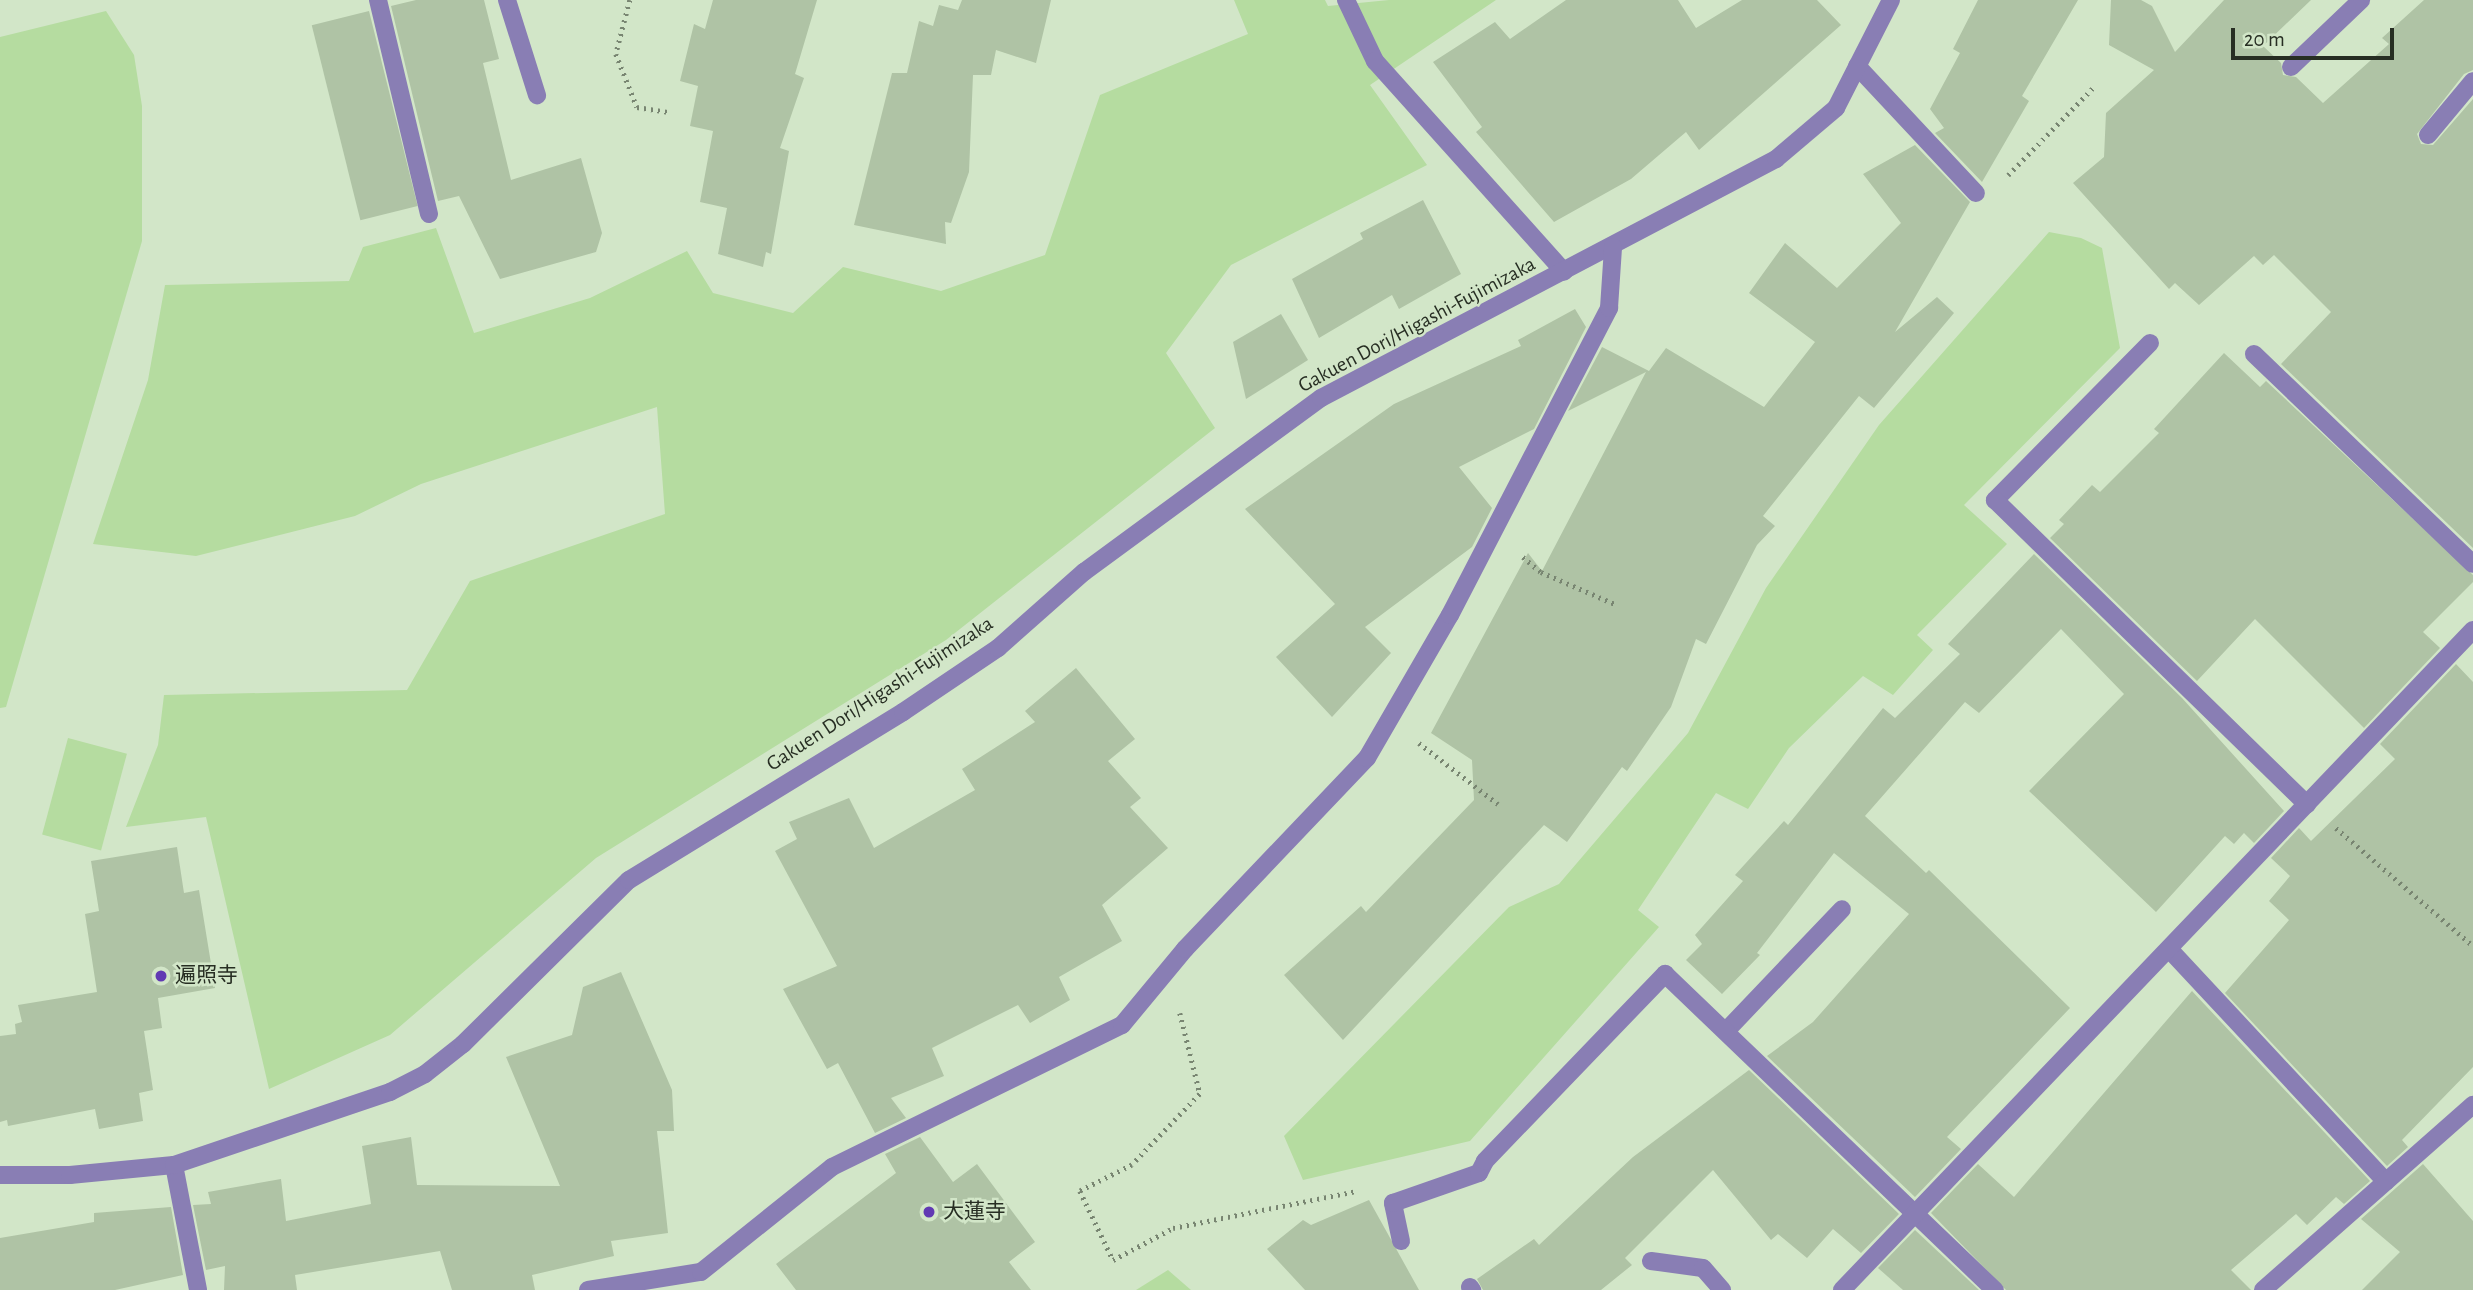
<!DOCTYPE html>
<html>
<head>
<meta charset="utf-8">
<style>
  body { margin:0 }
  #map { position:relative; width:2473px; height:1290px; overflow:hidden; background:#d2e6c8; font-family:"Alegreya Sans","Noto Sans JP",sans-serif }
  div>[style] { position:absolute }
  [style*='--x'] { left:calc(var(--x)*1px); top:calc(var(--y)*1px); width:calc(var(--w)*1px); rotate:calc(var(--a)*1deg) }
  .green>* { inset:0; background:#b5dca0; transform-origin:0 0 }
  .building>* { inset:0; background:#afc3a5; transform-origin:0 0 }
  .path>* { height:4.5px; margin-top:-2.25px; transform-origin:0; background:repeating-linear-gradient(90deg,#788571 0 2px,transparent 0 7px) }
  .minor>* { height:18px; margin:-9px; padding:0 9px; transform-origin:9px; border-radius:9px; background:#897eb4 }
  .dots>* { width:19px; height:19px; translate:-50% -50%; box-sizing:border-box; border:4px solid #d2e6c8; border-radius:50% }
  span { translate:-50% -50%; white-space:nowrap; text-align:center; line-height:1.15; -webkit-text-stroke:5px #d2e6c8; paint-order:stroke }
  .street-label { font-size:21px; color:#272e23 }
  .poi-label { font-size:21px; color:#272e23 }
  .left { translate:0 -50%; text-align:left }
  .scale { position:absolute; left:2231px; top:28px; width:163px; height:32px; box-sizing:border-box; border:4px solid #272e23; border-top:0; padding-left:9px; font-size:21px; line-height:24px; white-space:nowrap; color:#272e23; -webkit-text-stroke:5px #d2e6c8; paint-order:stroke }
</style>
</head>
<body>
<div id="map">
  <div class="green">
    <div style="clip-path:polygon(1234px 0,1325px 0,1328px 6px,1389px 0,1496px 0,1370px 85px,1427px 165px,1231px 265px,1166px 353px,1215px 428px,946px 640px,596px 858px,390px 1035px,269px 1089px,206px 817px,126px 827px,158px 745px,164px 695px,407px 690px,470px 581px,665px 514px,657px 407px,421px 484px,355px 516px,196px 556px,93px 544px,148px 380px,165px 285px,349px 281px,363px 247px,436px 228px,474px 333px,590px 298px,687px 251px,713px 293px,793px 313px,843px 267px,941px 291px,1045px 255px,1100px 95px,1248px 34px)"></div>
    <div style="clip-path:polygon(106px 11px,134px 55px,142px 106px,142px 241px,6px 707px,0 708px,0 37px)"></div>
    <div style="clip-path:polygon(2049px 232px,2081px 238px,2102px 248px,2120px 348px,1964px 505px,2007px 544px,1917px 635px,1933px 650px,1893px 695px,1863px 676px,1789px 748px,1748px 809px,1716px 793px,1638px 910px,1659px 927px,1470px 1141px,1303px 1180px,1284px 1136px,1509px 907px,1559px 884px,1688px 733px,1766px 588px,1879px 425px)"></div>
    <div style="left:68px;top:738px;width:61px;height:100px;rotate:15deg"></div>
    <div style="clip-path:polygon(1168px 1270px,1191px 1290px,1136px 1290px)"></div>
  </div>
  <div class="building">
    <div style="clip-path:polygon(416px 0,484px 0,499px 59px,483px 63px,511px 180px,581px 158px,602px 233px,596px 252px,500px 279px,459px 196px,438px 201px,391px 6px)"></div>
    <div style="clip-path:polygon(713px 0,817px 0,795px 74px,804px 78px,780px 148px,789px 151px,771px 254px,766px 252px,763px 267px,718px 254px,727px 208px,700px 202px,713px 131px,690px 126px,698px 86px,680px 81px,694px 24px,705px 29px)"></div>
    <div style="clip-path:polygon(962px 0,1051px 0,1036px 63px,996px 50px,991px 75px,973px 75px,969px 172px,951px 223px,945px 222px,946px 244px,854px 225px,892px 73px,907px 73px,919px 21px,933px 26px,939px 5px,958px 10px)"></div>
    <div style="clip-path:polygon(1566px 0,1678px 0,1696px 28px,1742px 0,1817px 0,1841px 25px,1699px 150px,1686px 132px,1631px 179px,1554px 222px,1476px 132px,1482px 127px,1433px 62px,1495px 22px,1510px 39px)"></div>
    <div style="clip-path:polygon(1978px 0,2078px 0,2022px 96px,2029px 101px,1982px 182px,1935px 133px,1944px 128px,1930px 109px,1960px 53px,1953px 49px)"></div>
    <div style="clip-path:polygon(2111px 0,2141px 0,2152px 6px,2175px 52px,2224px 0,2311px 0,2263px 46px,2281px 63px,2283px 75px,2296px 77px,2323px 103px,2389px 44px,2382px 38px,2424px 0,2473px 0,2473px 70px,2464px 74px,2417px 134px,2421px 144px,2433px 145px,2473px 99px,2473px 548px,2281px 364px,2331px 312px,2274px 255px,2263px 265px,2254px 256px,2199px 305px,2175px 283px,2169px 289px,2073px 183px,2104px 157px,2106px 113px,2154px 70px,2109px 45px)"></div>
    <div style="left:369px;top:11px;width:201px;height:59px;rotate:76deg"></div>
    <div style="clip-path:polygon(1915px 145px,1970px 202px,1895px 332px,1937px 297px,1954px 313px,1874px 408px,1859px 396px,1763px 516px,1775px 526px,1757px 545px,1706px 644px,1696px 639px,1671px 707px,1627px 771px,1622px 767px,1567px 842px,1544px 825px,1343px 1040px,1284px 975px,1361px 906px,1366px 912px,1474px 800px,1472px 760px,1431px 733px,1528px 553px,1542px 571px,1646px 372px,1568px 411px,1602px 347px,1649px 371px,1666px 348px,1764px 407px,1815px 342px,1749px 293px,1785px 243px,1837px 288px,1901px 223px,1863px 174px)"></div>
    <div style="clip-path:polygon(1423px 200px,1461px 274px,1399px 309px,1392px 295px,1319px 338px,1292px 279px,1363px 239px,1360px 233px)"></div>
    <div style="clip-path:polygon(1575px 309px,1586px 327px,1534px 429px,1459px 467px,1492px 508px,1472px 547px,1365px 627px,1391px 653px,1332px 717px,1276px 657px,1335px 604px,1245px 509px,1394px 404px,1521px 346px,1518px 340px)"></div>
    <div style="clip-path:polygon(1281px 314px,1308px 360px,1246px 399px,1233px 342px)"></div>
    <div style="clip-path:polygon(2224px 353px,2260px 387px,2266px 381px,2473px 575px,2473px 582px,2423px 632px,2440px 648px,2364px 728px,2255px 619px,2197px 681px,2050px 538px,2064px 524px,2059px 520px,2092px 485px,2100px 492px,2159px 433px,2154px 429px)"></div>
    <div style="clip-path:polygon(2034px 554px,2182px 698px,2284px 811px,2254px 843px,2244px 833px,2234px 844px,2225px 836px,2156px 912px,2029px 791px,2124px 694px,2061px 629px,1979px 713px,1965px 702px,1865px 816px,1926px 873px,1929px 870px,2070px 1008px,1947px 1137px,1961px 1149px,1915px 1197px,1767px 1056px,1813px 1022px,1909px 914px,1834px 853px,1757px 953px,1760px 955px,1722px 994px,1686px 960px,1702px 944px,1695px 935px,1743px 881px,1735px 875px,1784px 821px,1788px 825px,1883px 708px,1895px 718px,1960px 654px,1948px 644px)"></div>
    <div style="clip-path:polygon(2456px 664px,2473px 682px,2473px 1067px,2402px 1140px,2408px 1147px,2387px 1166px,2225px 993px,2289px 920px,2269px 901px,2290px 876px,2271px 858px,2299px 828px,2311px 841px,2395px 759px,2380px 744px)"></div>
    <div style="clip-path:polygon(1076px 668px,1135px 739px,1108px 761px,1141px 798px,1130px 807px,1168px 848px,1102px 905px,1122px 941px,1059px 977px,1070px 1000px,1030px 1023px,1018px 1005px,932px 1048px,944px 1076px,891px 1098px,906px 1118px,875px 1133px,838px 1063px,827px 1069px,783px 989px,837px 966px,775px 851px,797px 839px,789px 822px,849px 798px,874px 848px,975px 790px,962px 769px,1035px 722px,1025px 711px)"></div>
    <div style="clip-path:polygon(177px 847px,184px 893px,199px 890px,215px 988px,158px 998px,162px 1028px,144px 1031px,153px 1090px,139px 1093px,143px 1121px,99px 1129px,95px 1109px,8px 1126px,7px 1120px,0 1122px,0 1036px,16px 1034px,15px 1024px,22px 1022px,18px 1005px,97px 992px,85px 914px,99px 911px,91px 861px)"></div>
    <div style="clip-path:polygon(621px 972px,672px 1090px,674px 1131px,657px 1131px,668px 1233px,611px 1241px,614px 1256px,532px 1275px,535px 1290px,452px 1290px,440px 1251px,295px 1275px,297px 1290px,224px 1290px,225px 1266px,206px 1270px,193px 1205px,211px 1204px,208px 1192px,281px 1179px,286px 1221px,371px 1204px,362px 1146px,411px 1137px,417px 1185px,560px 1186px,506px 1057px,572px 1035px,583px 987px)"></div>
    <div style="clip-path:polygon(2192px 991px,2370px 1181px,2344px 1204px,2336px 1197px,2307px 1225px,2296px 1214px,2231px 1270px,2251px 1290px,2006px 1290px,1931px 1213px,1978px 1164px,2014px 1197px)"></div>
    <div style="clip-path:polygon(1749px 1070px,1899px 1214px,1861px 1253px,1833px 1229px,1807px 1258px,1778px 1234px,1771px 1240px,1713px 1170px,1625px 1258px,1632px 1265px,1601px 1290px,1483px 1290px,1477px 1279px,1534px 1239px,1539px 1245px,1633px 1157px)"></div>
    <div style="clip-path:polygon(920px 1137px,953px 1182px,977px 1164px,1035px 1242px,1009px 1262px,1031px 1290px,796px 1290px,776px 1264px,896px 1173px,885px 1154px)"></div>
    <div style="clip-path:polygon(2423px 1164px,2473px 1221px,2473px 1290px,2362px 1290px,2400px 1252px,2361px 1219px)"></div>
    <div style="clip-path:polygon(1369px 1200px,1419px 1290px,1305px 1290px,1267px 1249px,1303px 1220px,1311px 1225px)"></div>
    <div style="clip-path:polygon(171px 1207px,183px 1275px,115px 1290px,0 1290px,0 1238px,94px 1222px,94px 1213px)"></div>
    <div style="clip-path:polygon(1915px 1230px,1979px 1290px,1903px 1290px,1878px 1268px)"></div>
  </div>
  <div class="path">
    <div style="--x:630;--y:0;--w:56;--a:104.5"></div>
    <div style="--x:616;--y:54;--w:57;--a:68.4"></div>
    <div style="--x:637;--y:107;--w:31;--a:9"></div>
    <div style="--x:2008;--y:175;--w:122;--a:-45.7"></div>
    <div style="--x:1523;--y:557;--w:23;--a:40"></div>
    <div style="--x:1541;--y:572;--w:81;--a:23.4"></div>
    <div style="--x:1419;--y:743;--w:100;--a:37.7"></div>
    <div style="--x:2336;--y:828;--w:181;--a:40.7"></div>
    <div style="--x:1180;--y:1013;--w:83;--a:76.1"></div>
    <div style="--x:1200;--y:1094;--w:98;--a:133.8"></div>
    <div style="--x:1132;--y:1165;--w:58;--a:153.4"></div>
    <div style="--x:1080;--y:1191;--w:76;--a:64.4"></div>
    <div style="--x:1113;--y:1260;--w:68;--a:-28.1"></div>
    <div style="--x:1173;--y:1228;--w:188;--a:-11.4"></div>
  </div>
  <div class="minor">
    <div style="--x:378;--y:0;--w:220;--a:76.6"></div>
    <div style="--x:507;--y:0;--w:100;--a:72.5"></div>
    <div style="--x:1346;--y:0;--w:68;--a:64.6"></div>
    <div style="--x:1375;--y:61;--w:283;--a:48.1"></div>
    <div style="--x:1857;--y:66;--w:174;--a:46.9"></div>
    <div style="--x:2291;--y:67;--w:97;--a:-43.7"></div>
    <div style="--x:2428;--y:135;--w:70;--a:-50.2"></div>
    <div style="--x:2150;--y:343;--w:221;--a:134.6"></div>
    <div style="--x:1995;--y:500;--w:436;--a:44.3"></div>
    <div style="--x:2254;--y:354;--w:303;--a:43.8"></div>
    <div style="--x:2169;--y:949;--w:318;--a:47"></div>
    <div style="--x:1726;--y:1031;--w:168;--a:-46.4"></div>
    <div style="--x:174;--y:1165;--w:127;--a:79.1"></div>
    <div style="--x:0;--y:1175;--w:70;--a:0"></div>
    <div style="--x:70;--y:1175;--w:104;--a:-5.5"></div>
    <div style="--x:174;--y:1165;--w:228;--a:-18.7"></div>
    <div style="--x:390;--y:1092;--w:39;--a:-27"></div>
    <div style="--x:425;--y:1074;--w:48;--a:-38.3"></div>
    <div style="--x:463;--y:1044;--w:233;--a:-44.7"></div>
    <div style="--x:629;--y:880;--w:321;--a:-31.5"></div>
    <div style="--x:903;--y:712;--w:115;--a:-34"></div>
    <div style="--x:998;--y:648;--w:115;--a:-41.5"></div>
    <div style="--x:1084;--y:572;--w:294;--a:-36.3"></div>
    <div style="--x:1321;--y:398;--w:514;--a:-27.71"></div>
    <div style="--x:1776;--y:159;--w:79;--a:-40.4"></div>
    <div style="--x:1836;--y:108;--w:121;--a:-63"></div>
    <div style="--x:1401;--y:1241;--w:39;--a:-102"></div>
    <div style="--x:1393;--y:1203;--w:91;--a:-19.2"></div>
    <div style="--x:1479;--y:1173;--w:13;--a:-63"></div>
    <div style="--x:1485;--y:1161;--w:260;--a:-46.1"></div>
    <div style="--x:1665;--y:974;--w:457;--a:43.8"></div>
    <div style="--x:1651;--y:1261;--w:52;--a:7.7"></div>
    <div style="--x:1703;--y:1268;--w:29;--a:49"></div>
    <div style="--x:1470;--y:1287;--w:4;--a:56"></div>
    <div style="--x:588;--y:1290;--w:114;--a:-9.1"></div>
    <div style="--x:701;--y:1272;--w:168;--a:-38.7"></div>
    <div style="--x:832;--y:1167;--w:323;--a:-26.1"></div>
    <div style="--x:1122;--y:1025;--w:99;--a:-50.3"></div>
    <div style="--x:1185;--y:949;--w:264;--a:-46.4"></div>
    <div style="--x:1367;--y:758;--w:165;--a:-59.9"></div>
    <div style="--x:1450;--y:615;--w:346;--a:-62.6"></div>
    <div style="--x:1609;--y:308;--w:61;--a:-86.2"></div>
    <div style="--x:1842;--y:1290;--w:913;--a:-46.29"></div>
    <div style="--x:2263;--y:1290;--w:280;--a:-41.4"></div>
  </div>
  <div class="dots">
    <div style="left:161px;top:976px;background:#613ab3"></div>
    <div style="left:929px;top:1212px;background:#613ab3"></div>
  </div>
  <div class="street-label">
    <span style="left:1417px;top:325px;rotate:-28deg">Gakuen Dori/Higashi-Fujimizaka</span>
    <span style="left:880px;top:694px;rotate:-33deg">Gakuen Dori/Higashi-Fujimizaka</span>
  </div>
  <div class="poi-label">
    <span class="left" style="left:175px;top:976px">遍照寺</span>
    <span class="left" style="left:943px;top:1212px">大蓮寺</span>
  </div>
  <div class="scale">20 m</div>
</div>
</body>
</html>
